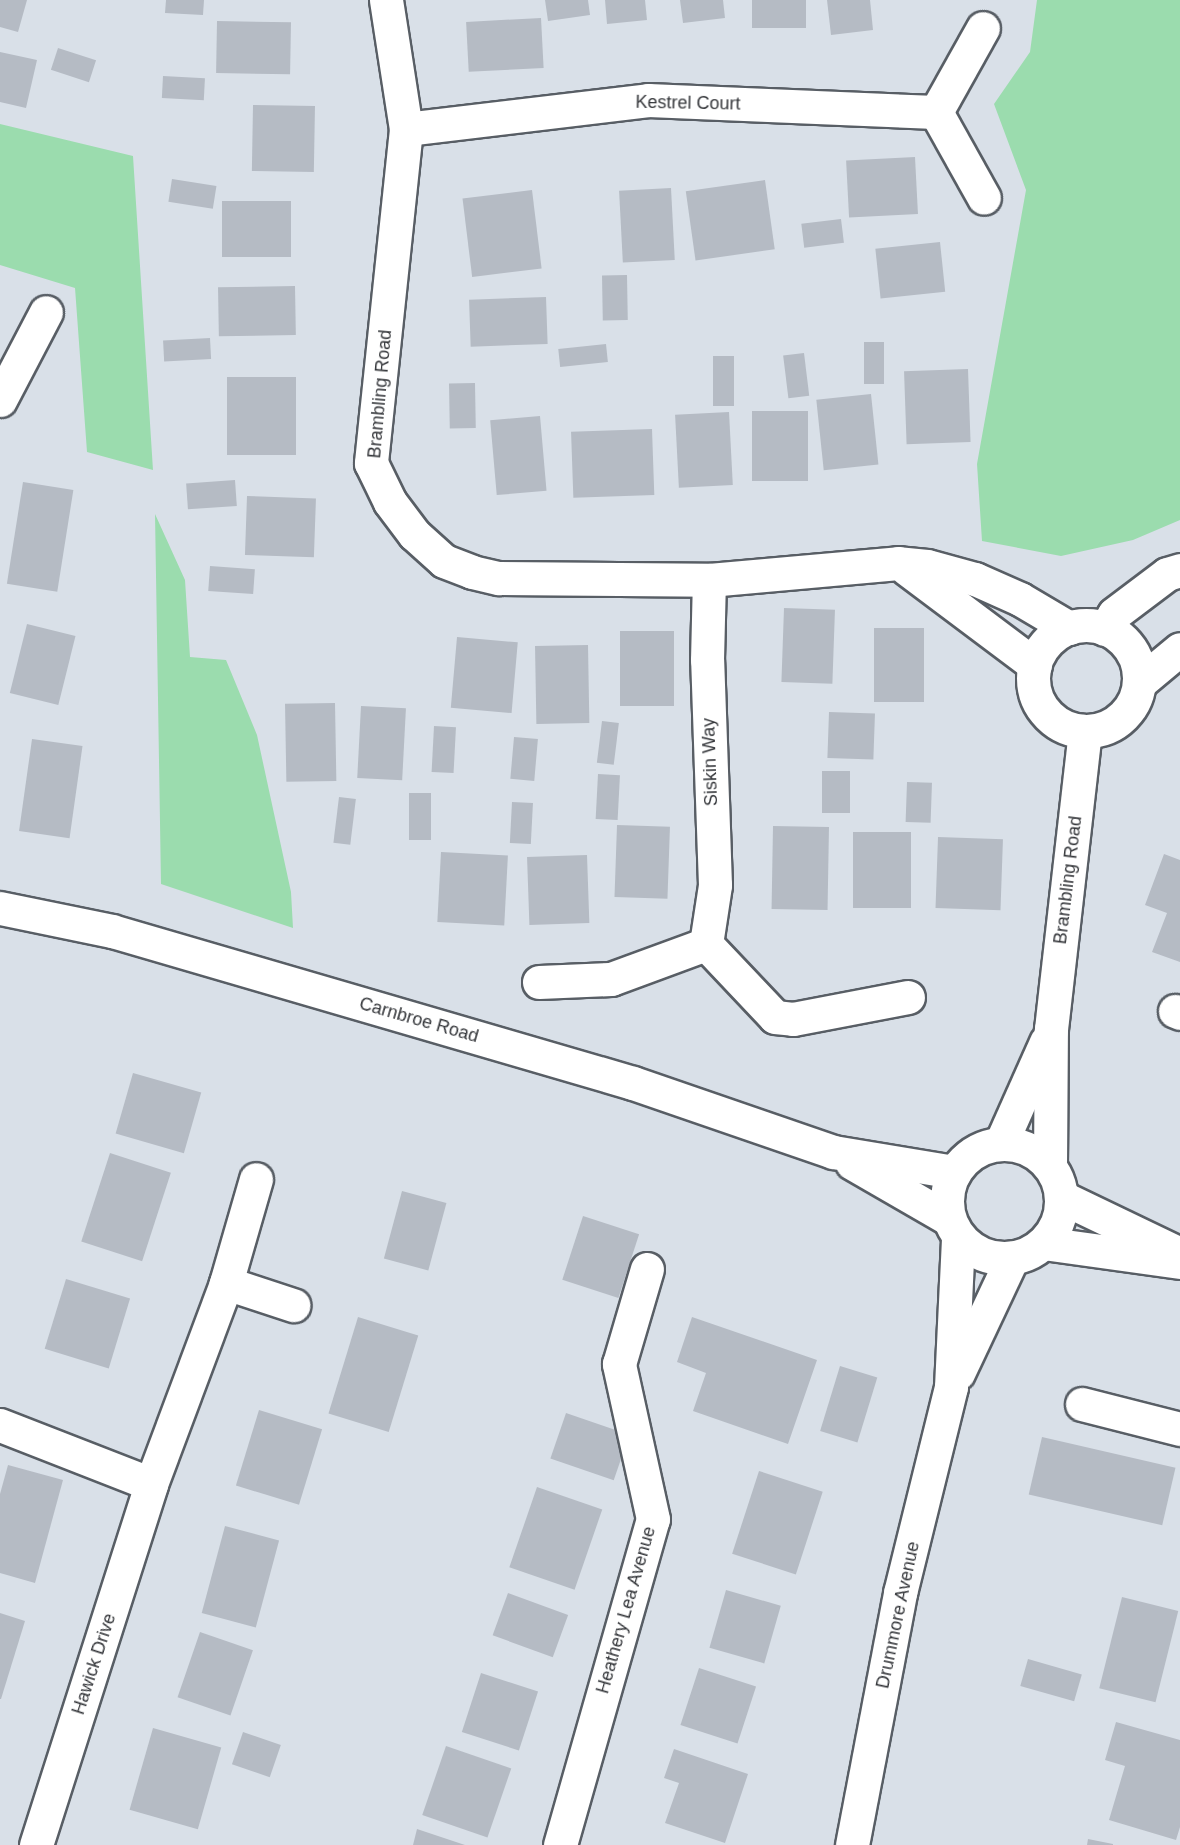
<!DOCTYPE html>
<html>
<head>
<meta charset="utf-8">
<style>
  body { margin:0 }
  #map { position:relative; width:1180px; height:1845px; overflow:hidden; background:#d9e0e8; font-family:Arial,sans-serif }
  div>[style] { position:absolute }
  [style*='--x'] { left:calc(var(--x)*1px); top:calc(var(--y)*1px); width:calc(var(--w)*1px); rotate:calc(var(--a)*1deg) }
  .green>* { inset:0; background:#9bdcae }
  .building>* { inset:0; background:#b5bbc4; transform-origin:0 0 }
  .roads { filter:drop-shadow(2px 0 #585e65) drop-shadow(-2px 0 #585e65) drop-shadow(0 2px #585e65) drop-shadow(0 -2px #585e65) }
  .minor>* { height:33px; margin:-16.5px; padding:0 16.5px; transform-origin:16.5px; border-radius:16.5px; background:#fff }
  .minor>.ring { margin:-16.5px; padding:0; box-sizing:content-box; background:none; border:33px solid #fff; border-radius:50% }
  span { translate:-50% -50%; white-space:nowrap; text-align:center; line-height:1.15; -webkit-text-stroke:4.5px #fff; paint-order:stroke }
  .street-label { font-size:18px; color:#34363a }
</style>
</head>
<body>
<div id="map">
  <div class="green">
    <div style="clip-path:polygon(1037px 0,1180px 0,1180px 520px,1133px 540px,1061px 556px,982px 541px,977px 464px,1026px 190px,994px 104px,1030px 52px)"></div>
    <div style="clip-path:polygon(0 124px,133px 156px,153px 470px,87px 452px,75px 288px,0 265px)"></div>
    <div style="clip-path:polygon(155px 514px,185px 580px,190px 657px,226px 660px,257px 735px,291px 892px,293px 928px,161px 884px)"></div>
  </div>
  <div class="building">
    <div style="clip-path:polygon(0 0,27px 0,18px 32px,0 27px)"></div>
    <div style="clip-path:polygon(166px 0,204px 0,203px 15px,165px 13px)"></div>
    <div style="clip-path:polygon(545px 0,588px 0,590px 15px,548px 21px)"></div>
    <div style="clip-path:polygon(605px 0,645px 0,647px 20px,607px 24px)"></div>
    <div style="clip-path:polygon(680px 0,723px 0,725px 18px,683px 23px)"></div>
    <div style="left:752px;top:0;width:54px;height:28px"></div>
    <div style="clip-path:polygon(827px 0,870px 0,873px 30px,831px 35px)"></div>
    <div style="left:541px;top:18px;width:50px;height:75px;rotate:87deg"></div>
    <div style="left:217px;top:21px;width:74px;height:52px;rotate:1deg"></div>
    <div style="left:58px;top:48px;width:40px;height:23px;rotate:18deg"></div>
    <div style="clip-path:polygon(0 52px,37px 60px,26px 108px,0 102px)"></div>
    <div style="left:163px;top:76px;width:42px;height:22px;rotate:3deg"></div>
    <div style="left:253px;top:105px;width:62px;height:66px;rotate:1deg"></div>
    <div style="left:915px;top:157px;width:57px;height:69px;rotate:87deg"></div>
    <div style="left:172px;top:179px;width:45px;height:23px;rotate:9deg"></div>
    <div style="left:765px;top:180px;width:70px;height:80px;rotate:82deg"></div>
    <div style="left:671px;top:188px;width:72px;height:52px;rotate:87deg"></div>
    <div style="left:532px;top:190px;width:79px;height:70px;rotate:83deg"></div>
    <div style="left:222px;top:201px;width:69px;height:56px"></div>
    <div style="left:841px;top:219px;width:24px;height:40px;rotate:83deg"></div>
    <div style="left:940px;top:242px;width:50px;height:65px;rotate:84deg"></div>
    <div style="left:627px;top:275px;width:45px;height:25px;rotate:89deg"></div>
    <div style="left:295px;top:286px;width:49px;height:77px;rotate:89deg"></div>
    <div style="left:546px;top:297px;width:47px;height:77px;rotate:88deg"></div>
    <div style="left:210px;top:338px;width:21px;height:47px;rotate:87deg"></div>
    <div style="left:864px;top:342px;width:20px;height:42px"></div>
    <div style="left:606px;top:344px;width:18px;height:48px;rotate:84deg"></div>
    <div style="left:804px;top:353px;width:43px;height:21px;rotate:83deg"></div>
    <div style="left:713px;top:356px;width:21px;height:50px"></div>
    <div style="left:968px;top:369px;width:73px;height:64px;rotate:88deg"></div>
    <div style="left:227px;top:377px;width:69px;height:78px"></div>
    <div style="left:475px;top:383px;width:45px;height:26px;rotate:89deg"></div>
    <div style="left:871px;top:394px;width:71px;height:55px;rotate:84deg"></div>
    <div style="left:752px;top:411px;width:56px;height:70px"></div>
    <div style="left:729px;top:412px;width:73px;height:54px;rotate:87deg"></div>
    <div style="left:540px;top:416px;width:75px;height:50px;rotate:85deg"></div>
    <div style="left:652px;top:429px;width:66px;height:81px;rotate:88deg"></div>
    <div style="left:235px;top:480px;width:26px;height:49px;rotate:86deg"></div>
    <div style="left:23px;top:482px;width:51px;height:103px;rotate:9deg"></div>
    <div style="left:247px;top:496px;width:69px;height:59px;rotate:2deg"></div>
    <div style="left:210px;top:566px;width:45px;height:25px;rotate:4deg"></div>
    <div style="left:784px;top:608px;width:51px;height:74px;rotate:2deg"></div>
    <div style="left:27px;top:624px;width:50px;height:71px;rotate:14deg"></div>
    <div style="left:874px;top:628px;width:50px;height:74px"></div>
    <div style="left:620px;top:631px;width:54px;height:75px"></div>
    <div style="left:457px;top:637px;width:61px;height:71px;rotate:5deg"></div>
    <div style="left:588px;top:645px;width:78px;height:53px;rotate:89deg"></div>
    <div style="left:335px;top:703px;width:78px;height:50px;rotate:89deg"></div>
    <div style="left:361px;top:706px;width:45px;height:72px;rotate:3deg"></div>
    <div style="left:829px;top:712px;width:46px;height:46px;rotate:2deg"></div>
    <div style="left:602px;top:721px;width:17px;height:42px;rotate:7deg"></div>
    <div style="left:434px;top:726px;width:22px;height:46px;rotate:3deg"></div>
    <div style="left:514px;top:737px;width:24px;height:42px;rotate:5deg"></div>
    <div style="left:32px;top:739px;width:51px;height:93px;rotate:8deg"></div>
    <div style="left:822px;top:771px;width:28px;height:42px"></div>
    <div style="left:598px;top:774px;width:22px;height:45px;rotate:3deg"></div>
    <div style="left:907px;top:782px;width:25px;height:40px;rotate:2deg"></div>
    <div style="left:409px;top:793px;width:22px;height:47px"></div>
    <div style="left:339px;top:797px;width:17px;height:46px;rotate:7deg"></div>
    <div style="left:512px;top:802px;width:21px;height:41px;rotate:3deg"></div>
    <div style="left:617px;top:825px;width:53px;height:72px;rotate:2deg"></div>
    <div style="left:773px;top:826px;width:56px;height:83px;rotate:1deg"></div>
    <div style="left:853px;top:832px;width:58px;height:76px"></div>
    <div style="left:938px;top:837px;width:65px;height:71px;rotate:2deg"></div>
    <div style="left:441px;top:852px;width:67px;height:70px;rotate:3deg"></div>
    <div style="clip-path:polygon(1164px 854px,1180px 860px,1180px 962px,1152px 952px,1167px 913px,1145px 905px)"></div>
    <div style="left:587px;top:855px;width:68px;height:60px;rotate:88deg"></div>
    <div style="left:133px;top:1073px;width:71px;height:63px;rotate:16deg"></div>
    <div style="left:110px;top:1153px;width:64px;height:93px;rotate:18deg"></div>
    <div style="left:402px;top:1191px;width:46px;height:70px;rotate:15deg"></div>
    <div style="left:583px;top:1216px;width:59px;height:67px;rotate:18deg"></div>
    <div style="left:66px;top:1279px;width:67px;height:73px;rotate:17deg"></div>
    <div style="left:358px;top:1317px;width:63px;height:101px;rotate:17deg"></div>
    <div style="clip-path:polygon(692px 1317px,817px 1360px,788px 1444px,693px 1411px,706px 1373px,677px 1362px)"></div>
    <div style="left:840px;top:1366px;width:39px;height:68px;rotate:17deg"></div>
    <div style="left:259px;top:1410px;width:66px;height:79px;rotate:17deg"></div>
    <div style="left:566px;top:1413px;width:67px;height:48px;rotate:19deg"></div>
    <div style="left:1042px;top:1437px;width:137px;height:59px;rotate:13deg"></div>
    <div style="clip-path:polygon(8px 1465px,63px 1480px,35px 1583px,0 1573px,0 1494px)"></div>
    <div style="left:759px;top:1471px;width:67px;height:87px;rotate:18deg"></div>
    <div style="left:537px;top:1487px;width:69px;height:85px;rotate:19deg"></div>
    <div style="left:225px;top:1526px;width:56px;height:90px;rotate:15deg"></div>
    <div style="left:726px;top:1590px;width:57px;height:60px;rotate:16deg"></div>
    <div style="left:508px;top:1593px;width:64px;height:45px;rotate:20deg"></div>
    <div style="left:1122px;top:1597px;width:58px;height:94px;rotate:14deg"></div>
    <div style="clip-path:polygon(0 1613px,25px 1621px,1px 1699px,0 1699px)"></div>
    <div style="left:200px;top:1632px;width:56px;height:69px;rotate:19deg"></div>
    <div style="left:1028px;top:1659px;width:56px;height:28px;rotate:16deg"></div>
    <div style="left:699px;top:1668px;width:60px;height:60px;rotate:18deg"></div>
    <div style="left:481px;top:1673px;width:60px;height:62px;rotate:18deg"></div>
    <div style="clip-path:polygon(1116px 1722px,1180px 1740px,1180px 1827px,1176px 1840px,1109px 1820px,1125px 1766px,1105px 1760px)"></div>
    <div style="left:153px;top:1728px;width:71px;height:85px;rotate:16deg"></div>
    <div style="left:243px;top:1732px;width:40px;height:34px;rotate:19deg"></div>
    <div style="left:446px;top:1746px;width:69px;height:73px;rotate:19deg"></div>
    <div style="clip-path:polygon(674px 1749px,748px 1774px,725px 1843px,665px 1823px,679px 1783px,664px 1778px)"></div>
    <div style="clip-path:polygon(417px 1829px,465px 1845px,413px 1845px)"></div>
    <div style="clip-path:polygon(1088px 1839px,1113px 1844px,1113px 1845px,1087px 1845px)"></div>
  </div>
  <div class="roads">
    <div class="minor">
      <div style="--x:386;--y:0;--w:131;--a:81.2"></div>
      <div style="--x:406;--y:129;--w:336;--a:96"></div>
      <div style="--x:371;--y:463;--w:43;--a:64"></div>
      <div style="--x:390;--y:502;--w:40;--a:53"></div>
      <div style="--x:414;--y:534;--w:40;--a:42"></div>
      <div style="--x:444;--y:561;--w:30;--a:21"></div>
      <div style="--x:472;--y:572;--w:28;--a:13"></div>
      <div style="--x:499;--y:578;--w:210;--a:0.5"></div>
      <div style="--x:709;--y:580;--w:190;--a:-5.1"></div>
      <div style="--x:898;--y:563;--w:29;--a:6"></div>
      <div style="--x:927;--y:566;--w:50;--a:15.2"></div>
      <div style="--x:975;--y:579;--w:49;--a:24"></div>
      <div style="--x:1020;--y:599;--w:57;--a:30.6"></div>
      <div style="--x:936;--y:112;--w:96;--a:-60.8"></div>
      <div style="--x:406;--y:129;--w:244;--a:-6.8"></div>
      <div style="--x:648;--y:100;--w:288;--a:2.4"></div>
      <div style="--x:936;--y:112;--w:98;--a:60.8"></div>
      <div style="--x:0;--y:400;--w:99;--a:-62.4"></div>
      <div style="--x:907;--y:569;--w:160;--a:36.9"></div>
      <div class="ring" style="left:1033px;top:625px;width:73px;height:73px"></div>
      <div style="--x:1105;--y:629;--w:17;--a:-59"></div>
      <div style="--x:1114;--y:614;--w:66;--a:-37"></div>
      <div style="--x:1167;--y:574;--w:14;--a:-17"></div>
      <div style="--x:1139;--y:683;--w:53;--a:-39.7"></div>
      <div style="--x:0;--y:908;--w:114;--a:11.6"></div>
      <div style="--x:112;--y:931;--w:543;--a:16.26"></div>
      <div style="--x:633;--y:1083;--w:212;--a:19"></div>
      <div style="--x:833;--y:1152;--w:123;--a:9.4"></div>
      <div style="--x:706;--y:944;--w:60;--a:-81.3"></div>
      <div style="--x:715;--y:885;--w:225;--a:-92"></div>
      <div style="--x:707;--y:660;--w:80;--a:-88.6"></div>
      <div style="--x:539;--y:982;--w:72;--a:-2.4"></div>
      <div style="--x:611;--y:979;--w:101;--a:-20.2"></div>
      <div style="--x:706;--y:944;--w:100;--a:46.6"></div>
      <div style="--x:775;--y:1017;--w:18;--a:6"></div>
      <div style="--x:793;--y:1019;--w:117;--a:-10.8"></div>
      <div style="--x:1175;--y:1011;--w:5;--a:22"></div>
      <div style="--x:1001;--y:1143;--w:111;--a:-66"></div>
      <div class="ring" style="left:947px;top:1144px;width:81px;height:81px"></div>
      <div style="--x:852;--y:1163;--w:112;--a:30"></div>
      <div style="--x:1050;--y:1165;--w:136;--a:-89.6"></div>
      <div style="--x:1051;--y:1029;--w:300;--a:-83.5"></div>
      <div style="--x:1061;--y:1197;--w:127;--a:25.6"></div>
      <div style="--x:1043;--y:1243;--w:138;--a:7.9"></div>
      <div style="--x:226;--y:1283;--w:71;--a:18.2"></div>
      <div style="--x:958;--y:1373;--w:127;--a:-64.8"></div>
      <div style="--x:1082;--y:1404;--w:101;--a:14.3"></div>
      <div style="--x:0;--y:1425;--w:162;--a:21.3"></div>
      <div style="--x:36;--y:1845;--w:379;--a:-72.3"></div>
      <div style="--x:151;--y:1484;--w:215;--a:-69.5"></div>
      <div style="--x:226;--y:1283;--w:108;--a:-73.9"></div>
      <div style="--x:560;--y:1845;--w:339;--a:-74.1"></div>
      <div style="--x:653;--y:1519;--w:159;--a:-102.4"></div>
      <div style="--x:619;--y:1364;--w:99;--a:-73.6"></div>
      <div style="--x:852;--y:1845;--w:257;--a:-79.2"></div>
      <div style="--x:900;--y:1593;--w:212;--a:-76.1"></div>
      <div style="--x:951;--y:1387;--w:150;--a:-87.3"></div>
    </div>
  </div>
  <div class="street-label">
    <span style="left:688px;top:103px;rotate:1deg">Kestrel Court</span>
    <span style="left:380px;top:394px;rotate:-85deg">Brambling Road</span>
    <span style="left:710px;top:762px;rotate:-92deg">Siskin Way</span>
    <span style="left:1068px;top:880px;rotate:-83deg">Brambling Road</span>
    <span style="left:419px;top:1020px;rotate:16deg">Carnbroe Road</span>
    <span style="left:626px;top:1610px;rotate:-74deg">Heathery Lea Avenue</span>
    <span style="left:898px;top:1615px;rotate:-78deg">Drummore Avenue</span>
    <span style="left:94px;top:1664px;rotate:-72deg">Hawick Drive</span>
  </div>
</div>
</body>
</html>
